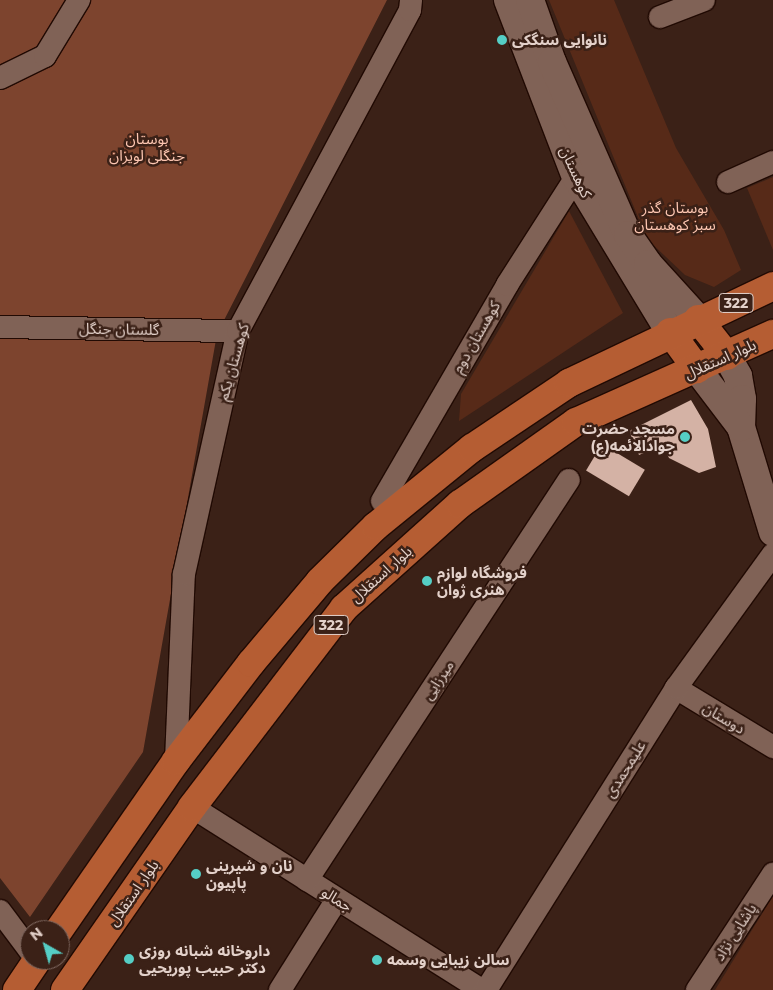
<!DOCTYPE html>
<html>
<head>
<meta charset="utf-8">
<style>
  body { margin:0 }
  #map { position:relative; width:773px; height:990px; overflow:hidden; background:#3b2117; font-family:Montserrat,"Noto Sans Arabic",sans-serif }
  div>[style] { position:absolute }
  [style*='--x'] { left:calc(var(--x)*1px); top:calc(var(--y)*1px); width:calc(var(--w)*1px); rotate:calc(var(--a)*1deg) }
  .green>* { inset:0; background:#572a18 }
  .forest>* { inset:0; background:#7d442e }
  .building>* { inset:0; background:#d4b2a5; transform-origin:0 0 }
  .roads { filter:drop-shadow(1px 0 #210a03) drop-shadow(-1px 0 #210a03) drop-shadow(0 1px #210a03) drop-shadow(0 -1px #210a03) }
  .street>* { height:22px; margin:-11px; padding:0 11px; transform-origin:11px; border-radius:11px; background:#806256 }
  .secondary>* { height:28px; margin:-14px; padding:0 14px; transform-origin:14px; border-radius:14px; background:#806256 }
  .primary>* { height:28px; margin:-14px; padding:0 14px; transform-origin:14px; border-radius:14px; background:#b55d33 }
  .dots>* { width:14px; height:14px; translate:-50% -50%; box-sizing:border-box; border:2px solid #3b2117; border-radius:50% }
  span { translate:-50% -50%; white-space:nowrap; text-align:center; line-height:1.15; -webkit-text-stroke:5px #3b2117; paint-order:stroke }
  .shield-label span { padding:1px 4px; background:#3b2117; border:1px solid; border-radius:4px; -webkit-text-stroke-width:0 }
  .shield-label { font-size:14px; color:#e3d1ca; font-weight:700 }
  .poi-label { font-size:15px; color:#e3d1ca; font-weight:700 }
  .left { translate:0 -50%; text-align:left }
  .right { translate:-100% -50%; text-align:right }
  .park-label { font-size:15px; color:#fec7b2 }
  .street-label { font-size:15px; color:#e3d1ca }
  .north { position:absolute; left:20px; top:920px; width:50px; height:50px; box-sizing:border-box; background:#3b2117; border:1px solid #7e675f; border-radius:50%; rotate:322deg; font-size:14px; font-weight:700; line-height:20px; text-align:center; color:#e3d1ca }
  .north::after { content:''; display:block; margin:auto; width:18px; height:22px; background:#55cec5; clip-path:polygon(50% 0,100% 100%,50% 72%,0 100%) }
</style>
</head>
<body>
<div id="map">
  <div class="green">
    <div style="clip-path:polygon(549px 0,614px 0,676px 148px,724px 230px,741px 270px,714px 287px,685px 275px,647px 239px)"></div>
    <div style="clip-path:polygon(773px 177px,773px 250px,747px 188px)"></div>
    <div style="clip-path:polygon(569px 211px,623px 313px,459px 421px,461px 394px)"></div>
    <div style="clip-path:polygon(773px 896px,773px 990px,715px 990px)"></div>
  </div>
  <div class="forest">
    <div style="clip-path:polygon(0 0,387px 0,217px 334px,143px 752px,30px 917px,0 878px)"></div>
  </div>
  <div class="building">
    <div style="clip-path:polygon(691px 400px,708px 429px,716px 467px,699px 473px,669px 458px,663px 445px,639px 455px,629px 431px)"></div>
    <div style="left:602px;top:444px;width:50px;height:31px;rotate:31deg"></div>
  </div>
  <div class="roads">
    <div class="street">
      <div style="--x:660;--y:17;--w:47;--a:-21.1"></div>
      <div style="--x:0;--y:78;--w:50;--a:-26.1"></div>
      <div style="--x:45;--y:56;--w:66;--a:-58.7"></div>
      <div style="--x:728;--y:182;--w:49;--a:-24"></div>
      <div style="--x:0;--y:327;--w:238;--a:1"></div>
      <div style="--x:382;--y:501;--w:250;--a:-59.9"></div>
      <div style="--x:507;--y:285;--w:128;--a:-57.4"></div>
      <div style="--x:676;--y:688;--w:114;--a:31.3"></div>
      <div style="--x:176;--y:761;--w:187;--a:-87.6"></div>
      <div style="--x:184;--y:574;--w:249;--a:-77.5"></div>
      <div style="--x:238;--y:331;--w:364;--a:-61.8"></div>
      <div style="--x:410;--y:10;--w:10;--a:-84"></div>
      <div style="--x:192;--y:807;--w:343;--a:32.3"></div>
      <div style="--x:307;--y:880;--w:478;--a:-56.8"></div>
      <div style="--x:0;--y:911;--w:50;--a:53.1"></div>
      <div style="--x:280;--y:990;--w:107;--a:-57.9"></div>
      <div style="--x:486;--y:990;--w:357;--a:-57.8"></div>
      <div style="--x:676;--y:688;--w:165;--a:-54.1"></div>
      <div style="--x:697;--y:990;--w:139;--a:-56.8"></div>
    </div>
    <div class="secondary">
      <div style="--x:508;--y:0;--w:190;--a:69"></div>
      <div style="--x:576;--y:177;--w:181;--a:58.8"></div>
      <div style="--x:530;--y:0;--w:66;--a:70.5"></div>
      <div style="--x:552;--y:62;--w:189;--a:66.3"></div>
      <div style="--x:628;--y:235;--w:35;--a:55"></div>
      <div style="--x:648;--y:264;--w:74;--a:47.7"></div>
      <div style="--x:727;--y:356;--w:23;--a:61"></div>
      <div style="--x:738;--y:376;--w:23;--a:80"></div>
      <div style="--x:742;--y:399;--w:28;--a:92"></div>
      <div style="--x:741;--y:427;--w:110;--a:73.1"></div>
      <div style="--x:697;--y:369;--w:73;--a:52.8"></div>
    </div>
    <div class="primary">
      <div style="--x:698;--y:319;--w:47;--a:51.9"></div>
      <div style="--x:670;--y:332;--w:46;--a:53.9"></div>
      <div style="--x:59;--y:930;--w:206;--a:-55.3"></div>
      <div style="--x:176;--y:761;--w:123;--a:-52.6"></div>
      <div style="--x:251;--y:663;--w:107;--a:-49.9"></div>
      <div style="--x:320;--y:581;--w:78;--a:-44.5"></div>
      <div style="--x:376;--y:526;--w:124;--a:-39.1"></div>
      <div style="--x:472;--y:448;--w:117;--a:-33.8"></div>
      <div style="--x:569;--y:383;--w:226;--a:-25.4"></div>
      <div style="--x:17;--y:990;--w:36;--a:-56"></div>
      <div style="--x:65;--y:990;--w:223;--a:-55.2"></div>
      <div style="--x:192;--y:807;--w:250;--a:-52.6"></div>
      <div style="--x:344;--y:608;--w:156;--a:-41.9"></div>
      <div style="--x:460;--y:504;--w:142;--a:-35.3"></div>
      <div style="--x:576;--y:422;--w:216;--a:-24.1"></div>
    </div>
  </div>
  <div class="dots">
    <div style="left:502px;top:40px;background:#55cec5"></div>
    <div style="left:685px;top:437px;background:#55cec5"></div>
    <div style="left:427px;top:581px;background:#55cec5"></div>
    <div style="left:196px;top:874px;background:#55cec5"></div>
    <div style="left:129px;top:959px;background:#55cec5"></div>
    <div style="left:377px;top:960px;background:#55cec5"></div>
  </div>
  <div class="shield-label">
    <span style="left:736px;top:303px">322</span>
    <span style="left:331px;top:625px">322</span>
  </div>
  <div class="poi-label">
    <span class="left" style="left:512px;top:40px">نانوایی سنگکی</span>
    <span class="right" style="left:675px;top:437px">مسجد حضرت<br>جوادالائمه(ع)</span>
    <span class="left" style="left:437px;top:581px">فروشگاه لوازم<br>هنری ژوان</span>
    <span class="left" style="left:206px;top:874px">نان و شیرینی<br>پاپیون</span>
    <span class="left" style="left:139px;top:959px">داروخانه شبانه روزی<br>دکتر حبیب پوریحیی</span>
    <span class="left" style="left:387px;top:960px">سالن زیبایی وسمه</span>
  </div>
  <div class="park-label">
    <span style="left:147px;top:147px">بوستان<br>جنگلی لویزان</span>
    <span style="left:675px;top:216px">بوستان گذر<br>سبز کوهستان</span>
  </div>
  <div class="street-label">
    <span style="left:576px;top:172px;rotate:65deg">کوهستان</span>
    <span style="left:119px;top:329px;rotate:1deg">گلستان جنگل</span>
    <span style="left:476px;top:337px;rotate:-60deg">کوهستان دوم</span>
    <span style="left:720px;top:359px;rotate:-24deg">بلوار استقلال</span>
    <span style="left:233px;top:362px;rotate:-74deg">کوهستان یکم</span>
    <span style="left:381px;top:574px;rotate:-42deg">بلوار استقلال</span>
    <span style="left:438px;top:680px;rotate:-57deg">میرزایی</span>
    <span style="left:724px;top:718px;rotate:31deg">دوستان</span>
    <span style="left:625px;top:769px;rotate:-58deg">علیمحمدی</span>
    <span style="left:133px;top:893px;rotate:-55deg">بلوار استقلال</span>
    <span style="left:337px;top:899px;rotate:32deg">جمالو</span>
    <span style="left:735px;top:932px;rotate:-57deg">پاشایی نژاد</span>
  </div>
  <div class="north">N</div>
</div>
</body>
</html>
